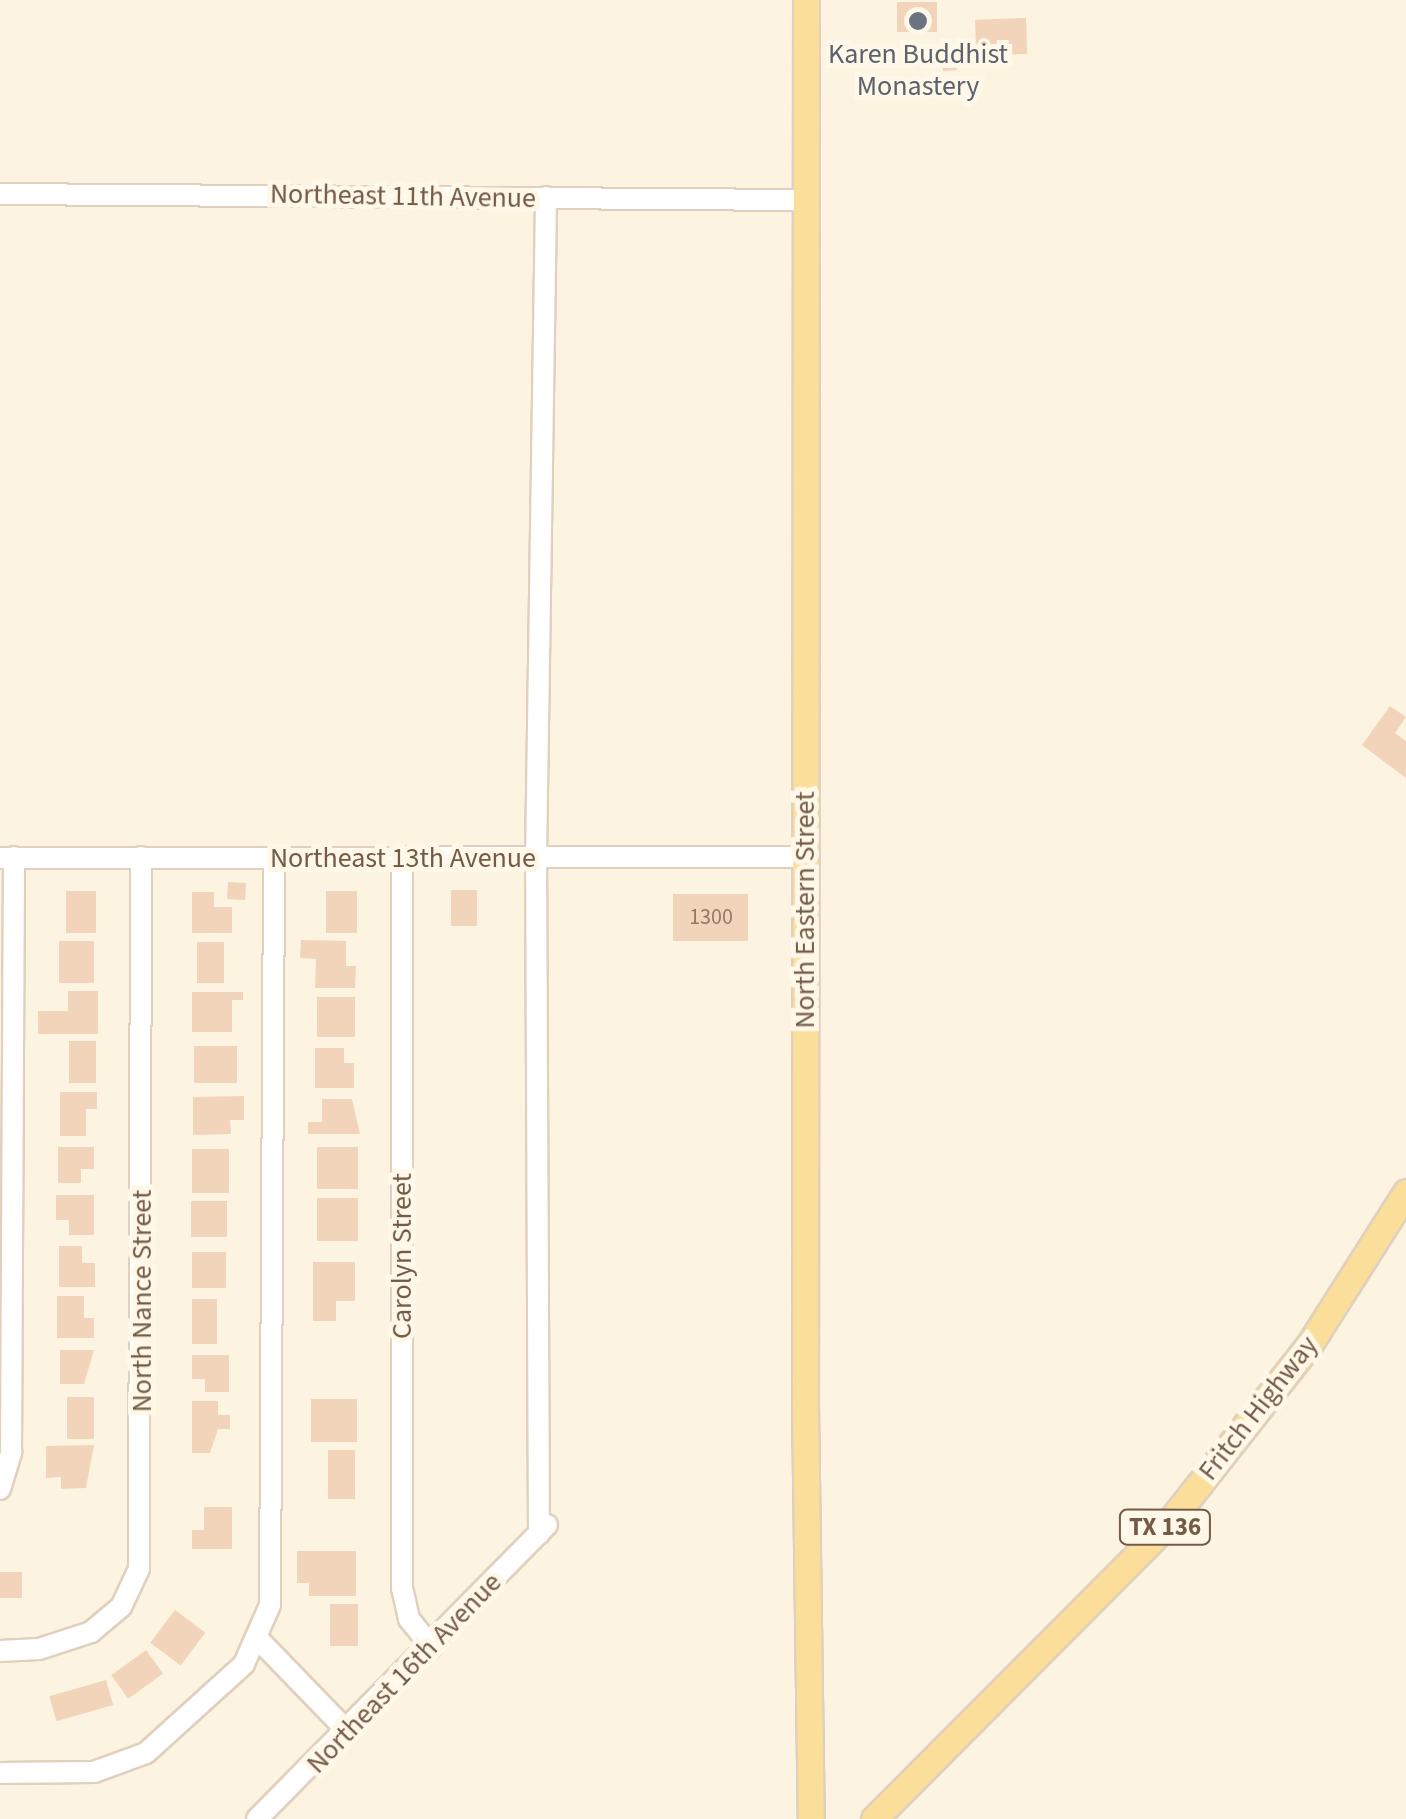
<!DOCTYPE html>
<html>
<head>
<meta charset="utf-8">
<style>
  body { margin:0 }
  #map { position:relative; width:1406px; height:1819px; overflow:hidden; background:#fcf4e1; font-family:"Source Sans 3",sans-serif }
  div>[style] { position:absolute }
  [style*='--x'] { left:calc(var(--x)*1px); top:calc(var(--y)*1px); width:calc(var(--w)*1px); rotate:calc(var(--a)*1deg) }
  .building>* { inset:0; background:#f1d4b9; transform-origin:0 0 }
  .roads { filter:drop-shadow(2px 0 #e0d0bd) drop-shadow(-2px 0 #e0d0bd) drop-shadow(0 2px #e0d0bd) drop-shadow(0 -2px #e0d0bd) }
  .minor>* { height:20px; margin:-10px; padding:0 10px; transform-origin:10px; border-radius:10px; background:#fff }
  .major>* { height:25px; margin:-12.5px; padding:0 12.5px; transform-origin:12.5px; border-radius:12.5px; background:#fbde99 }
  .dots>* { width:28px; height:28px; translate:-50% -50%; box-sizing:border-box; border:5px solid #fff7e7; border-radius:50% }
  span { translate:-50% -50%; white-space:nowrap; text-align:center; line-height:1.15; -webkit-text-stroke:10px #fff7e7; paint-order:stroke }
  .number-label { font-size:22px; color:#927964 }
  .number-label span { -webkit-text-stroke-width:0 }
  .shield-label span { padding:2px 8px; background:#fff7e7; border:2px solid; border-radius:8px; -webkit-text-stroke-width:0 }
  .shield-label { font-size:25px; color:#735b48; font-weight:700 }
  .worship-label { font-size:28px; color:#5b616d }
  .street-label { font-size:28px; color:#735b48 }
</style>
</head>
<body>
<div id="map">
  <div class="building">
    <div style="left:897px;top:2px;width:40px;height:30px"></div>
    <div style="left:1026px;top:18px;width:36px;height:51px;rotate:88deg"></div>
    <div style="left:955px;top:49px;width:21px;height:14px;rotate:85deg"></div>
    <div style="clip-path:polygon(1390px 706px,1406px 717px,1395px 733px,1406px 741px,1406px 778px,1362px 745px)"></div>
    <div style="left:228px;top:882px;width:18px;height:17px;rotate:3deg"></div>
    <div style="left:451px;top:890px;width:26px;height:36px"></div>
    <div style="left:66px;top:891px;width:30px;height:42px"></div>
    <div style="left:326px;top:891px;width:31px;height:42px"></div>
    <div style="clip-path:polygon(192px 892px,214px 892px,214px 907px,232px 907px,232px 933px,192px 933px)"></div>
    <div style="left:748px;top:894px;width:47px;height:75px;rotate:90deg"></div>
    <div style="clip-path:polygon(301px 940px,346px 941px,346px 966px,356px 966px,355px 988px,315px 988px,316px 959px,300px 958px)"></div>
    <div style="left:59px;top:941px;width:35px;height:42px"></div>
    <div style="left:197px;top:942px;width:27px;height:41px"></div>
    <div style="clip-path:polygon(68px 991px,98px 991px,98px 1034px,38px 1034px,38px 1011px,68px 1011px)"></div>
    <div style="clip-path:polygon(192px 992px,243px 992px,243px 1000px,232px 1000px,232px 1032px,192px 1032px)"></div>
    <div style="left:317px;top:997px;width:38px;height:40px"></div>
    <div style="left:69px;top:1041px;width:27px;height:42px"></div>
    <div style="left:194px;top:1046px;width:43px;height:37px"></div>
    <div style="clip-path:polygon(315px 1048px,344px 1048px,344px 1063px,354px 1063px,354px 1088px,315px 1088px)"></div>
    <div style="clip-path:polygon(60px 1092px,97px 1092px,97px 1109px,86px 1109px,86px 1136px,60px 1136px)"></div>
    <div style="clip-path:polygon(244px 1096px,244px 1120px,230px 1120px,231px 1134px,193px 1135px,193px 1097px)"></div>
    <div style="clip-path:polygon(322px 1099px,352px 1099px,360px 1134px,308px 1134px,308px 1122px,322px 1122px)"></div>
    <div style="clip-path:polygon(58px 1147px,94px 1147px,94px 1169px,81px 1169px,81px 1183px,58px 1183px)"></div>
    <div style="left:317px;top:1147px;width:41px;height:42px"></div>
    <div style="left:192px;top:1149px;width:37px;height:44px"></div>
    <div style="clip-path:polygon(56px 1195px,94px 1195px,94px 1235px,69px 1235px,69px 1220px,56px 1220px)"></div>
    <div style="left:317px;top:1198px;width:41px;height:43px"></div>
    <div style="left:191px;top:1201px;width:36px;height:36px"></div>
    <div style="clip-path:polygon(59px 1246px,82px 1246px,82px 1263px,95px 1263px,95px 1287px,59px 1287px)"></div>
    <div style="left:192px;top:1252px;width:34px;height:36px"></div>
    <div style="clip-path:polygon(313px 1262px,355px 1262px,355px 1301px,336px 1301px,336px 1321px,313px 1321px)"></div>
    <div style="clip-path:polygon(57px 1296px,84px 1296px,84px 1318px,94px 1318px,94px 1338px,57px 1338px)"></div>
    <div style="left:192px;top:1299px;width:25px;height:45px"></div>
    <div style="clip-path:polygon(60px 1350px,94px 1350px,84px 1384px,60px 1384px)"></div>
    <div style="clip-path:polygon(192px 1355px,229px 1355px,229px 1392px,205px 1392px,205px 1379px,192px 1379px)"></div>
    <div style="left:67px;top:1397px;width:27px;height:42px"></div>
    <div style="left:311px;top:1399px;width:46px;height:43px"></div>
    <div style="clip-path:polygon(192px 1401px,218px 1401px,218px 1415px,230px 1415px,230px 1429px,218px 1429px,210px 1453px,192px 1453px)"></div>
    <div style="clip-path:polygon(94px 1445px,86px 1488px,61px 1489px,61px 1477px,46px 1478px,46px 1446px)"></div>
    <div style="left:328px;top:1450px;width:27px;height:49px"></div>
    <div style="clip-path:polygon(204px 1507px,232px 1507px,232px 1549px,192px 1549px,192px 1530px,204px 1530px)"></div>
    <div style="clip-path:polygon(297px 1551px,356px 1551px,356px 1596px,309px 1596px,309px 1583px,297px 1583px)"></div>
    <div style="left:0;top:1572px;width:22px;height:26px"></div>
    <div style="left:330px;top:1604px;width:28px;height:42px"></div>
    <div style="left:175px;top:1610px;width:38px;height:41px;rotate:37deg"></div>
    <div style="left:146px;top:1650px;width:29px;height:43px;rotate:54deg"></div>
    <div style="left:106px;top:1680px;width:26px;height:59px;rotate:74deg"></div>
  </div>
  <div class="roads">
    <div class="minor">
      <div style="--x:0;--y:194;--w:805;--a:0.43"></div>
      <div style="--x:402;--y:857;--w:731;--a:90"></div>
      <div style="--x:402;--y:1588;--w:32;--a:77"></div>
      <div style="--x:409;--y:1619;--w:36;--a:51"></div>
      <div style="--x:0;--y:858;--w:805;--a:-0.07"></div>
      <div style="--x:0;--y:1489;--w:39;--a:-73"></div>
      <div style="--x:11;--y:1452;--w:595;--a:-89.71"></div>
      <div style="--x:539;--y:1534;--w:676;--a:-90.25"></div>
      <div style="--x:536;--y:858;--w:661;--a:-89.13"></div>
      <div style="--x:259;--y:1640;--w:128;--a:45.9"></div>
      <div style="--x:0;--y:1651;--w:39;--a:-3"></div>
      <div style="--x:39;--y:1649;--w:55;--a:-18.1"></div>
      <div style="--x:91;--y:1632;--w:39;--a:-40"></div>
      <div style="--x:121;--y:1607;--w:42;--a:-64.7"></div>
      <div style="--x:139;--y:1569;--w:712;--a:-89.84"></div>
      <div style="--x:0;--y:1773;--w:94;--a:-0.6"></div>
      <div style="--x:94;--y:1772;--w:55;--a:-20.1"></div>
      <div style="--x:146;--y:1753;--w:132;--a:-42.2"></div>
      <div style="--x:244;--y:1664;--w:64;--a:-66.2"></div>
      <div style="--x:270;--y:1605;--w:748;--a:-89.69"></div>
      <div style="--x:257;--y:1819;--w:413;--a:-45.4"></div>
    </div>
    <div class="major">
      <div style="--x:806;--y:0;--w:1405;--a:90.04"></div>
      <div style="--x:805;--y:1405;--w:414;--a:89.2"></div>
      <div style="--x:874;--y:1819;--w:416;--a:-45.1"></div>
      <div style="--x:1168;--y:1524;--w:228;--a:-51.8"></div>
      <div style="--x:1309;--y:1345;--w:181;--a:-57.6"></div>
    </div>
  </div>
  <div class="dots">
    <div style="left:918px;top:21px;background:#6b7280"></div>
  </div>
  <div class="number-label">
    <span style="left:711px;top:918px">1300</span>
  </div>
  <div class="shield-label">
    <span style="left:1165px;top:1527px">TX 136</span>
  </div>
  <div class="worship-label">
    <span style="left:918px;top:70px">Karen Buddhist<br>Monastery</span>
  </div>
  <div class="street-label">
    <span style="left:403px;top:196px;rotate:1deg">Northeast 11th Avenue</span>
    <span style="left:403px;top:858px">Northeast 13th Avenue</span>
    <span style="left:805px;top:910px;rotate:-90deg">North Eastern Street</span>
    <span style="left:402px;top:1256px;rotate:-90deg">Carolyn Street</span>
    <span style="left:142px;top:1301px;rotate:-90deg">North Nance Street</span>
    <span style="left:1258px;top:1408px;rotate:-52deg">Fritch Highway</span>
    <span style="left:404px;top:1673px;rotate:-46deg">Northeast 16th Avenue</span>
  </div>
</div>
</body>
</html>
